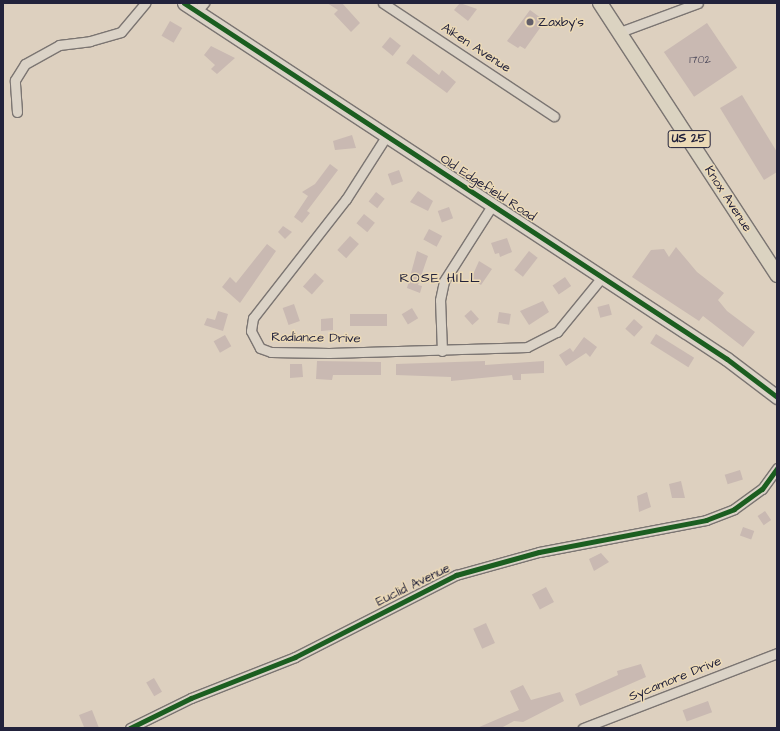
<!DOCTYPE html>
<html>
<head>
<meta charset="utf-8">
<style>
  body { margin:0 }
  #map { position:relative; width:780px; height:731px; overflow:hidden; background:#ddd0bf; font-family:"Architects Daughter",sans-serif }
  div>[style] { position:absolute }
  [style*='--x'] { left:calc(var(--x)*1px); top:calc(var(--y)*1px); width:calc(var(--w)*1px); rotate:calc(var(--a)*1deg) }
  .building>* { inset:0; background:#c9b9b2; transform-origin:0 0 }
  .roads { filter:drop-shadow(1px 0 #7b7572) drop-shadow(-1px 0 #7b7572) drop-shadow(0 1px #7b7572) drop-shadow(0 -1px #7b7572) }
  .street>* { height:9px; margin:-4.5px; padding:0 4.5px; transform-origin:4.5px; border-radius:4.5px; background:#dbd3c7 }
  .secondary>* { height:13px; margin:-6.5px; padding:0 6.5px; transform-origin:6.5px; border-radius:6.5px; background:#dbd3c7 }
  .primary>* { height:14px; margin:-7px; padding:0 7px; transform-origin:7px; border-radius:7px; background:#dbd3c1 }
  .cycleway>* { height:5px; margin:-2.5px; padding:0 2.5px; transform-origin:2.5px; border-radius:2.5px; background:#1b5e20 }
  .dots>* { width:11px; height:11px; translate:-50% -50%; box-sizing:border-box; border:2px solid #ecdab7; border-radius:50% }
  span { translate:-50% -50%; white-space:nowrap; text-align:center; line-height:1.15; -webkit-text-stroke:3px #ecdab7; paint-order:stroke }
  .number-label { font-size:11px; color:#4e4a5b }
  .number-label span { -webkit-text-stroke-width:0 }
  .shield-label span { padding:1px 3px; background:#ecdab7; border:1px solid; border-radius:3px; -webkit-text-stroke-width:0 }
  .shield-label { font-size:12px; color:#22223b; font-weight:700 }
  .poi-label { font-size:13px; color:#22223b }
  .left { translate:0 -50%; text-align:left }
  .street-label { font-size:13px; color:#22223b }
  .neighbourhood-label { font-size:14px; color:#22223b; letter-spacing:1px }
  .frame { position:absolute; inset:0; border:4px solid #22223b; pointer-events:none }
</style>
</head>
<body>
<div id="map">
  <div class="building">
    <div style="clip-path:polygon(327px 3px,342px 3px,360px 23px,351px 32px,334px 14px,338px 10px)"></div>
    <div style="clip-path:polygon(460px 3px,477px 9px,468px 21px,454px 10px)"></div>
    <div style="clip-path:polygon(530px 10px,545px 21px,525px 49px,520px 46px,518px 48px,507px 41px)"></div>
    <div style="left:170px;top:21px;width:14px;height:17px;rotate:30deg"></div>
    <div style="left:707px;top:23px;width:54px;height:52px;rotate:56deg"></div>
    <div style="left:390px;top:37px;width:14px;height:13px;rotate:39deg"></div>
    <div style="clip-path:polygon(211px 46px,235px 58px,217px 74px,211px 69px,215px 65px,204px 55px)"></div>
    <div style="clip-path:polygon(413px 54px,439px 75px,442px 70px,456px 82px,447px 93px,406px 63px)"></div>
    <div style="clip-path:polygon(742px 95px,777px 152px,777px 172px,764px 180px,720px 108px)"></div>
    <div style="clip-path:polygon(352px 135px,356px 148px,335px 150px,333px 141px)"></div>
    <div style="clip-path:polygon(330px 164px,338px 170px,307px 211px,310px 213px,302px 223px,294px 217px,308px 196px,302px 192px,315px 184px)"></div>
    <div style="left:399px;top:170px;width:12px;height:12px;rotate:70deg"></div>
    <div style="clip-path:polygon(418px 191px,433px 201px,428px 211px,410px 202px)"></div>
    <div style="left:376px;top:192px;width:11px;height:12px;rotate:38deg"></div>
    <div style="left:449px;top:207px;width:12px;height:12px;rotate:70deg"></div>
    <div style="left:364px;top:214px;width:14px;height:12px;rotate:39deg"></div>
    <div style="clip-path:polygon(283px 226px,292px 232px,285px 239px,278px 232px)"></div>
    <div style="left:429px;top:229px;width:15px;height:12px;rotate:28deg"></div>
    <div style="left:350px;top:236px;width:12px;height:19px;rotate:42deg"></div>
    <div style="clip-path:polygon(507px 238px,512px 252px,500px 257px,499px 253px,495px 254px,491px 243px)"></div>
    <div style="clip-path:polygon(267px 244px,276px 251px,240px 303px,222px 287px,230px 277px,236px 283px)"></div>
    <div style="clip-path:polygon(676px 247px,697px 272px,724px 293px,718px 300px,727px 311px,755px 332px,743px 347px,703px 316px,699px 321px,632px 277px,651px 250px,664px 249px,669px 257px)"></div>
    <div style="clip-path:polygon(417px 251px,428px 256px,418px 285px,422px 286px,420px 293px,407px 288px)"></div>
    <div style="left:529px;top:251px;width:11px;height:24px;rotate:38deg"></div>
    <div style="clip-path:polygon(479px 261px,492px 269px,481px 285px,471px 279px)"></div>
    <div style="left:315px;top:273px;width:12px;height:18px;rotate:42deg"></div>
    <div style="left:565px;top:277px;width:11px;height:15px;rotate:56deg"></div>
    <div style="clip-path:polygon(543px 301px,549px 312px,529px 325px,520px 311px)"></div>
    <div style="left:294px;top:304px;width:18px;height:12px;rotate:71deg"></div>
    <div style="left:609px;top:304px;width:11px;height:12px;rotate:75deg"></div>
    <div style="left:412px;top:308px;width:12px;height:12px;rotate:59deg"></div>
    <div style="left:471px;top:310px;width:12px;height:9px;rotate:48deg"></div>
    <div style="clip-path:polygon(218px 311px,228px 314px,223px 331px,204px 325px,207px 318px,215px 320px)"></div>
    <div style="left:499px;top:312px;width:12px;height:11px;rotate:9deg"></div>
    <div style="left:387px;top:314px;width:12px;height:37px;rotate:90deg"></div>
    <div style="clip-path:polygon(333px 318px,333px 330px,321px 331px,321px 319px)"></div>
    <div style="left:634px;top:319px;width:12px;height:13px;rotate:42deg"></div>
    <div style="left:656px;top:334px;width:45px;height:11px;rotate:32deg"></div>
    <div style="left:225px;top:335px;width:13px;height:13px;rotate:61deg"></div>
    <div style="clip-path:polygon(584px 337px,597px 347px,590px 357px,586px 353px,566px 366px,559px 355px,570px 348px,573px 352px)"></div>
    <div style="clip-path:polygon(317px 361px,381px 362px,381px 375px,333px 375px,332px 380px,316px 379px)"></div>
    <div style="clip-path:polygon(485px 361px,485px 365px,544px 361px,544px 373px,521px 374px,521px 380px,513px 380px,512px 375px,451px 381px,451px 377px,396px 375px,396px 364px)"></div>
    <div style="clip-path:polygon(290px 364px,302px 364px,303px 377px,290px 378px)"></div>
    <div style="left:740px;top:470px;width:10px;height:16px;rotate:73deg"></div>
    <div style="clip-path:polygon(681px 481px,685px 498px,672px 498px,669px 484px)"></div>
    <div style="clip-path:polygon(647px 492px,651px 507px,639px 512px,637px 496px)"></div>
    <div style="left:765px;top:511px;width:11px;height:9px;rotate:56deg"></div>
    <div style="left:743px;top:527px;width:12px;height:9px;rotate:20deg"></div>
    <div style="clip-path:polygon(601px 553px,609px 562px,594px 571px,589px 559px)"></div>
    <div style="left:546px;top:587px;width:17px;height:16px;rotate:62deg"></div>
    <div style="left:486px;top:623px;width:22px;height:14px;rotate:66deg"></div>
    <div style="clip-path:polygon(641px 664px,646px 677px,580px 706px,575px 694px,618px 675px,617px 671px)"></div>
    <div style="left:154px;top:678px;width:16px;height:9px;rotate:60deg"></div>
    <div style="clip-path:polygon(523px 685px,531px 700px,560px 692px,564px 701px,523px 722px,514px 721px,501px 728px,477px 728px,519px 710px,510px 691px)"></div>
    <div style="left:708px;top:701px;width:12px;height:27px;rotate:70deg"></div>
    <div style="clip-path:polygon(92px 710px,99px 728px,84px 727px,79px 715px)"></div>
  </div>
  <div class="roads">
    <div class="street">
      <div style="--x:383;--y:3;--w:205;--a:33.5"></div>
      <div style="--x:197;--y:11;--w:11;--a:-49"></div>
      <div style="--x:620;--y:32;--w:83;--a:-20.4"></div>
      <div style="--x:17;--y:112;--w:32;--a:-94"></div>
      <div style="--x:15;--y:80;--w:19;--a:-58"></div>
      <div style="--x:25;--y:64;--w:39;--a:-29"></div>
      <div style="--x:59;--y:45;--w:31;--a:-7"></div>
      <div style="--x:90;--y:41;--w:32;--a:-16"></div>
      <div style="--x:121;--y:32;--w:38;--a:-50"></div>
      <div style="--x:387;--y:135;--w:76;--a:122.6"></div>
      <div style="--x:346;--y:199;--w:151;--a:128"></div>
      <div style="--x:253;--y:318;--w:13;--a:99"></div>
      <div style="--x:251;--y:331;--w:19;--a:62"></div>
      <div style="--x:260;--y:348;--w:12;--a:20"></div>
      <div style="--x:271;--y:352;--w:58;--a:1"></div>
      <div style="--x:329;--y:353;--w:198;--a:-1.7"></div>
      <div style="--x:527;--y:347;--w:34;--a:-27"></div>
      <div style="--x:557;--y:332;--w:71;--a:-50.7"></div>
      <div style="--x:442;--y:351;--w:51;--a:-92.2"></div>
      <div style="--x:440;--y:300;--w:19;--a:-78"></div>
      <div style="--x:444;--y:281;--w:91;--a:-57.5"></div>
      <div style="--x:130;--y:728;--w:68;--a:-26.2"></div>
      <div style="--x:191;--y:698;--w:112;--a:-21.5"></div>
      <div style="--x:295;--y:657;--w:181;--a:-27"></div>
      <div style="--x:456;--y:575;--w:86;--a:-15.5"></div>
      <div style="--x:539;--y:552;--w:170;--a:-10.8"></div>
      <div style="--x:706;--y:520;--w:30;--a:-21"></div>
      <div style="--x:734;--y:509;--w:34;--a:-36"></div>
      <div style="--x:762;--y:489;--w:26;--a:-54"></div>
      <div style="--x:583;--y:728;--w:208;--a:-21.1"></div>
    </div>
    <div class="secondary">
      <div style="--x:184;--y:3;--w:649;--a:33.25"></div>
      <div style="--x:727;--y:359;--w:63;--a:37.2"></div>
    </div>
    <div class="primary">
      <div style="--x:600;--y:3;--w:325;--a:56.9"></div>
    </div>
  </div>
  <div class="cycleway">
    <div style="--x:184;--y:3;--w:649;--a:33.25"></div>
    <div style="--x:727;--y:359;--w:63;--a:37.2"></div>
    <div style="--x:130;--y:728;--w:68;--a:-26.2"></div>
    <div style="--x:191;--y:698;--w:112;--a:-21.5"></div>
    <div style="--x:295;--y:657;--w:181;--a:-27"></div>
    <div style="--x:456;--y:575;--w:86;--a:-15.5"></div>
    <div style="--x:539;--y:552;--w:170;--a:-10.8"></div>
    <div style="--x:706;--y:520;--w:30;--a:-21"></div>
    <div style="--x:734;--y:509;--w:34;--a:-36"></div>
    <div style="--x:762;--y:489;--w:26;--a:-54"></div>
  </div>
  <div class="dots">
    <div style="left:530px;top:22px;background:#635f69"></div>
  </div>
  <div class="number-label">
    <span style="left:700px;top:60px">1702</span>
  </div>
  <div class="shield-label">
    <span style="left:689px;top:139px">US 25</span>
  </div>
  <div class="poi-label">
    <span class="left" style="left:538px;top:22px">Zaxby's</span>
  </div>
  <div class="street-label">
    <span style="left:476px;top:48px;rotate:33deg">Aiken Avenue</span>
    <span style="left:488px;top:188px;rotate:33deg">Old Edgefield Road</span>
    <span style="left:728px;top:199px;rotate:57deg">Knox Avenue</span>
    <span style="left:316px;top:338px;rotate:1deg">Radiance Drive</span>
    <span style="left:413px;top:585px;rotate:-26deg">Euclid Avenue</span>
    <span style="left:675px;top:679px;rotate:-22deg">Sycamore Drive</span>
  </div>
  <div class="neighbourhood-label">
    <span style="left:440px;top:278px">ROSE HILL</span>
  </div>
  <div class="frame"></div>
</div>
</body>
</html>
